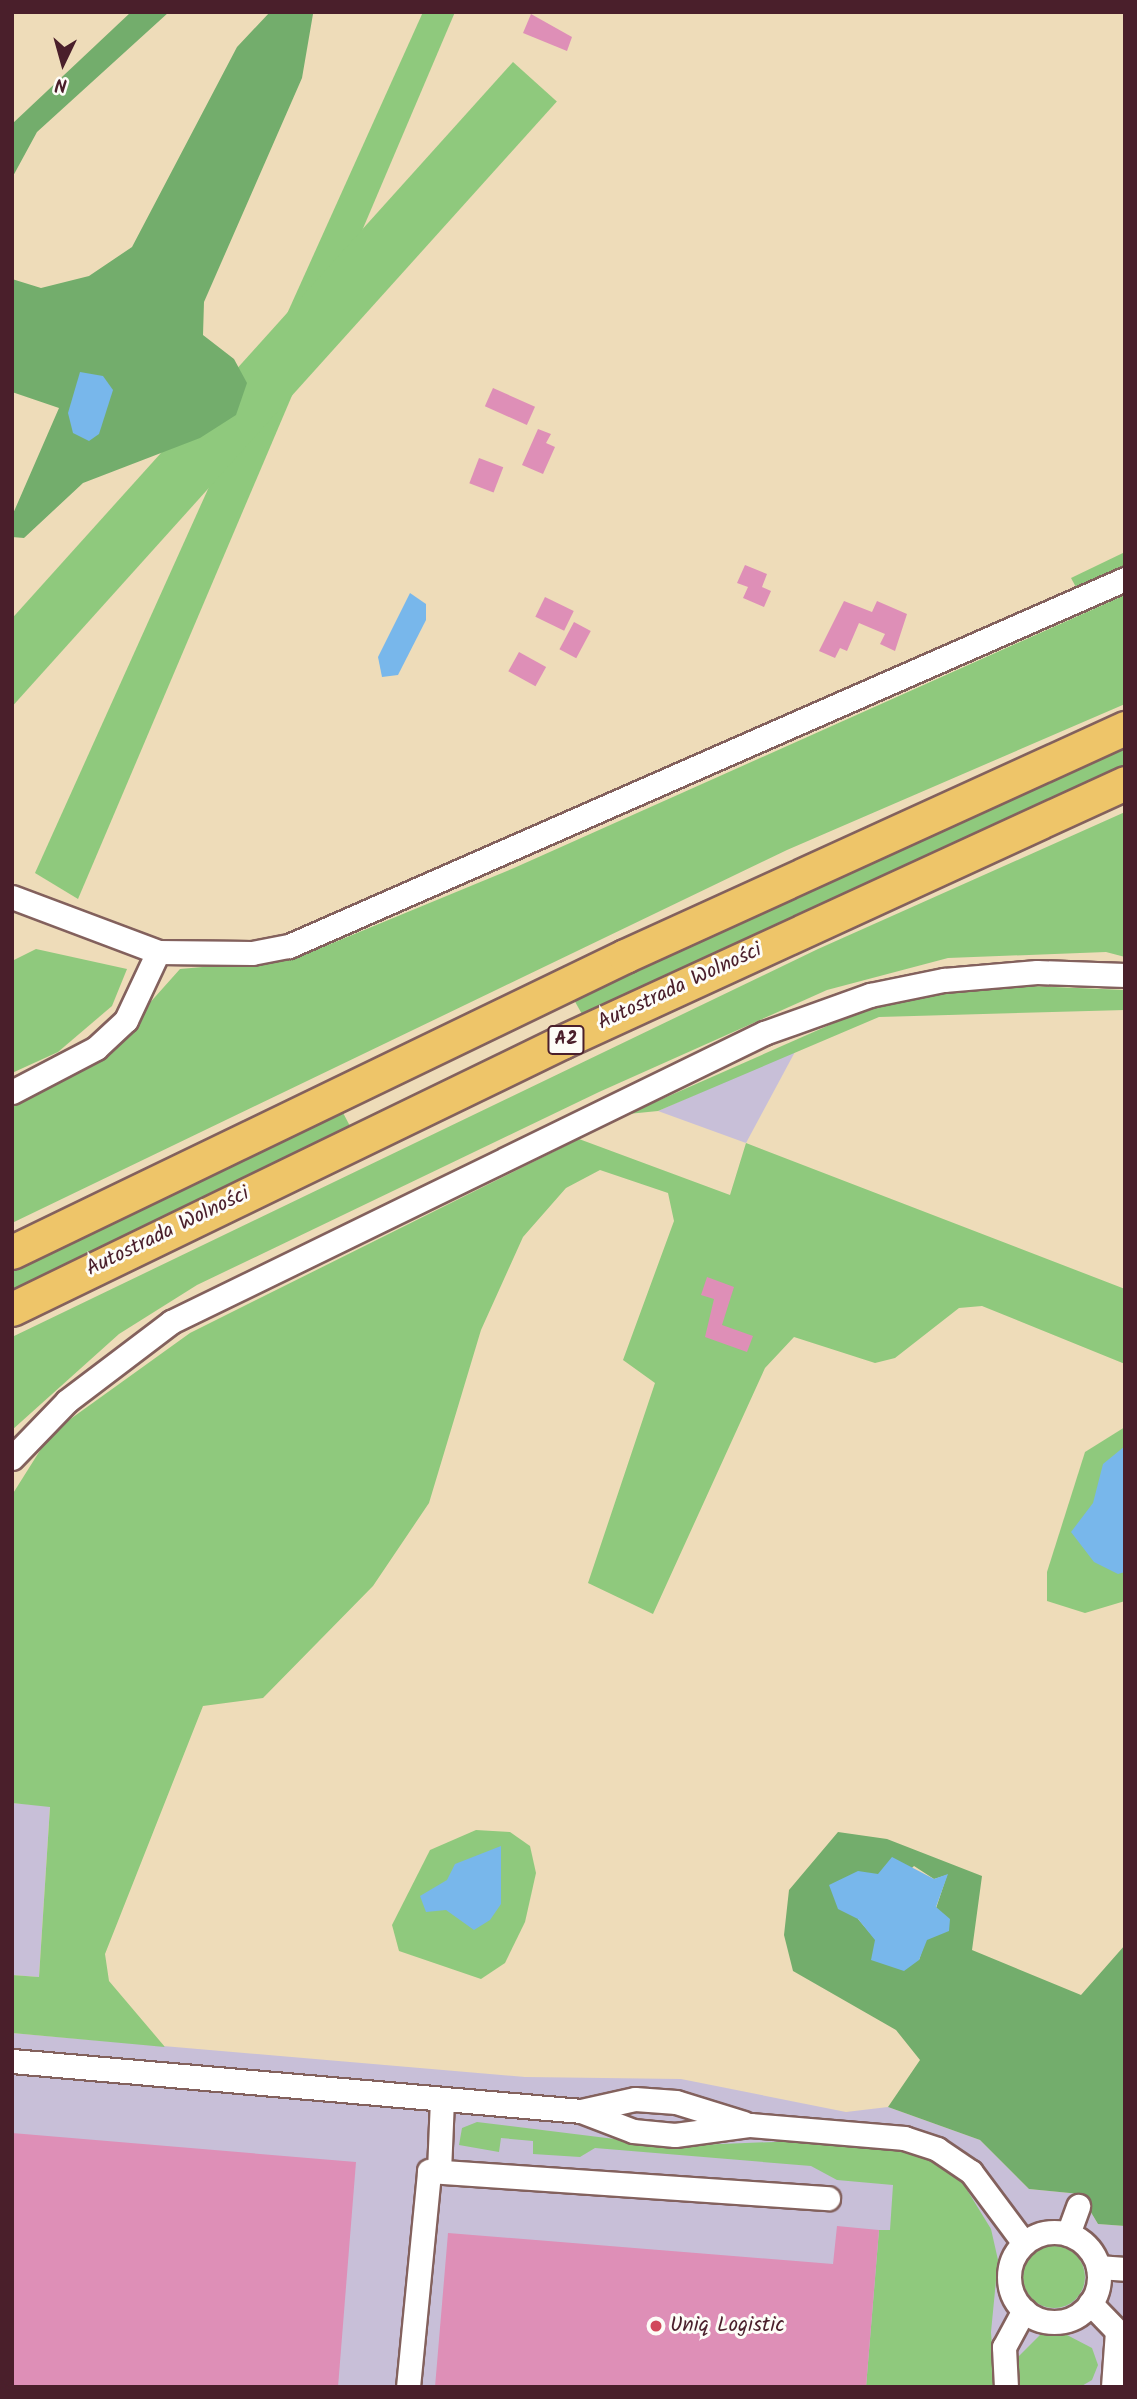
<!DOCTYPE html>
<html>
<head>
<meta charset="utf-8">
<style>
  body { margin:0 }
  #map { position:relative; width:1137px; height:2399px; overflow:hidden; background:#eedcb9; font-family:Kalam,sans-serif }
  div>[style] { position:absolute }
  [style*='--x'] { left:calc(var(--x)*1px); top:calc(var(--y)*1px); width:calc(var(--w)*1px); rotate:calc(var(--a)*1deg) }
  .industrial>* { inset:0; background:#c8bfd8 }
  .green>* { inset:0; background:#8fc97d; transform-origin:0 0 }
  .round { border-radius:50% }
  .forest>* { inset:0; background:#73ad6c }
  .water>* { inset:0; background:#78b7eb }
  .building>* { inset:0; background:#de8fb7; transform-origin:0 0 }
  .roads { filter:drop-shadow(2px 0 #83615d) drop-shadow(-2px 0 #83615d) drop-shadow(0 2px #83615d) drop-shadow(0 -2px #83615d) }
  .minor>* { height:23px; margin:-11.5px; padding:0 11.5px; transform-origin:11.5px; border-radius:11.5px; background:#fff }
  .minor>.ring { margin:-11.5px; padding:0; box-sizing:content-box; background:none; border:23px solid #fff; border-radius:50% }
  .highway>* { height:33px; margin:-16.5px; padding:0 16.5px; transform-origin:16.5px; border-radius:16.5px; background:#eec569 }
  .dots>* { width:19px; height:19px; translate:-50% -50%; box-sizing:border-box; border:4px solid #fdfcf7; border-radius:50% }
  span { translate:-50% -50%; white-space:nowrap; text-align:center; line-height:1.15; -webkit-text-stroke:6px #fdfcf7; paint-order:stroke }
  .shield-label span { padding:2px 5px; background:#fdfcf7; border:2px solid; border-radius:5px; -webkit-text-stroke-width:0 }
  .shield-label { font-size:19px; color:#4a1f2b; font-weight:700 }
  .street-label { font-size:21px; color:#4a1f2b }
  .poi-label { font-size:21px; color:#4a1f2b }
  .left { translate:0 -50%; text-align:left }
  .frame { position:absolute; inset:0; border:14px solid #4a1f2b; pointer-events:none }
  .north { position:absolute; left:28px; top:28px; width:70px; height:70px; -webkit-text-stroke:5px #fdfcf7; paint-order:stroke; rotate:185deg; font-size:19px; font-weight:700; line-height:28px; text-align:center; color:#4a1f2b }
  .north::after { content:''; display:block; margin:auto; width:24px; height:32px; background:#4a1f2b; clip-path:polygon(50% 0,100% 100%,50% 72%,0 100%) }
</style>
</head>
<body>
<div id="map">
  <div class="industrial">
    <div style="clip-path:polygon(796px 1050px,746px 1143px,658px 1111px)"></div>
    <div style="clip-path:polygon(12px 1803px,50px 1806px,39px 1977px,12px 1975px)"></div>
    <div style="clip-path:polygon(12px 2033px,525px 2077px,681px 2079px,846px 2112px,888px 2107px,980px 2140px,1029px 2189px,1080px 2194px,1098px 2224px,1125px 2226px,1125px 2387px,12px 2387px)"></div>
  </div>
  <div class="green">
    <div style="clip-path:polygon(423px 12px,455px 12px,78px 899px,35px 873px)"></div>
    <div style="left:513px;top:62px;width:59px;height:936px;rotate:42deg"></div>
    <div style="clip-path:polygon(1125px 552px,1125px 568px,1077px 589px,1071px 578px)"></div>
    <div style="clip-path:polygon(1125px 595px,1125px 704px,787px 850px,12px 1223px,12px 1105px,105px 1053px,180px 969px,294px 959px,514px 868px)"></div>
    <div style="clip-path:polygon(1125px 740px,1125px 772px,583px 1016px,573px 998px)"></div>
    <div style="clip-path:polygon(1125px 812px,1125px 957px,1106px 952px,948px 958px,827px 990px,599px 1092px,197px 1285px,119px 1334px,12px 1430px,12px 1337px,818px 949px)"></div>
    <div style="clip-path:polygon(36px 949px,127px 969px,112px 1006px,58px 1052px,12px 1073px,12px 961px)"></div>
    <div style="clip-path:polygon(1030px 986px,1125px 990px,1125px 1010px,879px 1017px,658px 1111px,628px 1114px,868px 1008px,953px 991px)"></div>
    <div style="clip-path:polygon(341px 1109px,351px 1128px,12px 1296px,12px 1264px)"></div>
    <div style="clip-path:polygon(579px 1139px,730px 1195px,746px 1143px,1125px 1289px,1125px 1364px,982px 1306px,959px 1308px,895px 1358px,875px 1363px,794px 1337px,765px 1368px,653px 1614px,588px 1583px,655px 1383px,623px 1360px,674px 1221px,668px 1193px,600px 1170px,566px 1188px,523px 1237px,481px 1330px,429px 1503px,373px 1586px,263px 1698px,203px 1706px,105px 1954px,109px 1981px,165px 2047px,12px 2033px,12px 1975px,39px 1977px,50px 1807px,12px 1803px,12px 1495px,51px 1433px,190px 1333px)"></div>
    <div style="clip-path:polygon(1125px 1427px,1125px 1601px,1085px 1613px,1047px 1601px,1047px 1572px,1085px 1452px)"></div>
    <div style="clip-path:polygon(476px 1830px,510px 1832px,530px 1846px,536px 1873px,525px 1922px,505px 1963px,481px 1979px,399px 1951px,392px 1925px,430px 1850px)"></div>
    <div style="clip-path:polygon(477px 2122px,671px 2146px,799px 2141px,892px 2145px,937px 2162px,961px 2180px,991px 2229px,998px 2260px,991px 2332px,995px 2387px,866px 2387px,879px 2230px,890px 2230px,893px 2185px,837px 2180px,811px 2166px,595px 2148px,580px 2157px,533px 2154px,533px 2141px,501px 2138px,499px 2152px,459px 2145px,462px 2128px)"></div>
    <div class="round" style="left:1023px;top:2246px;width:62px;height:62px"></div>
    <div style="clip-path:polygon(1040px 2335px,1067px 2335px,1092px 2348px,1098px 2365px,1092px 2380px,1080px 2387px,1015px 2387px,1016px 2359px)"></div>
  </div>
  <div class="forest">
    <div style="clip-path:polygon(131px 12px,169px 12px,37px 132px,12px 178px,12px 124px)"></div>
    <div style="clip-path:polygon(270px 12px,313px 14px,302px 78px,204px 302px,203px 335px,234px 359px,247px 383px,236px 415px,200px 438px,83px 483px,24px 538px,12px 537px,12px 516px,59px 408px,12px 392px,12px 279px,41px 288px,89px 276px,132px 247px,237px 47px)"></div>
    <div style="clip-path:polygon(evenodd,838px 1832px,887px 1839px,982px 1876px,972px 1950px,1081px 1995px,1125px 1945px,1125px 2226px,1098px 2224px,1080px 2194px,1029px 2189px,980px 2140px,888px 2107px,920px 2060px,896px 2030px,793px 1971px,784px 1935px,789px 1890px,838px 1832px,914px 1866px,934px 1879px,947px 1875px,919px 1960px,876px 1940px,858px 1919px,914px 1866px)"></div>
  </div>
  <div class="water">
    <div style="clip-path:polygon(80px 372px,103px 376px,113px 390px,99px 434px,89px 441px,73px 433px,68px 413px)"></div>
    <div style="clip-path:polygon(410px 593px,426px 604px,426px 620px,398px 675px,382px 677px,378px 657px)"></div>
    <div style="clip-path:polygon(1125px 1446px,1125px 1572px,1118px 1574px,1094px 1562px,1071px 1532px,1093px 1503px,1103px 1464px)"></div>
    <div style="clip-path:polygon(501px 1846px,501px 1904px,490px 1920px,474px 1930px,446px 1910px,426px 1912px,420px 1896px,447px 1880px,455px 1864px)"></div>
    <div style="clip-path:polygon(892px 1857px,934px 1879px,948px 1874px,936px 1907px,950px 1919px,949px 1931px,927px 1940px,919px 1960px,904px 1971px,871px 1960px,875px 1940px,858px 1919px,838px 1909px,829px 1885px,858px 1871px,878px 1874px)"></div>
  </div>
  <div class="building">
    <div style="clip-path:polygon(531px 14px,572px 37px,567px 51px,523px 33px)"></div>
    <div style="left:493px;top:388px;width:46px;height:20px;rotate:24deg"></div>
    <div style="clip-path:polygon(538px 429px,551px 434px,546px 443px,555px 447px,543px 474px,522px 465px)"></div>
    <div style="left:479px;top:458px;width:26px;height:27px;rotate:21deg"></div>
    <div style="clip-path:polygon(745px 565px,767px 574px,762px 587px,771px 591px,764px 607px,743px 598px,748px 587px,737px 583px)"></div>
    <div style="left:545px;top:597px;width:32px;height:22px;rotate:26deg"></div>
    <div style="clip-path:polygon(844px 601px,872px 612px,877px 601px,907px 614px,895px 651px,880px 644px,885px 634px,859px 623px,847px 651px,840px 648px,835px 658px,819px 651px)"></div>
    <div style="left:574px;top:622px;width:19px;height:31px;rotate:28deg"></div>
    <div style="left:519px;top:652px;width:31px;height:22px;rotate:29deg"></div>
    <div style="clip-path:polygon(707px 1277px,734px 1287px,722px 1325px,753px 1336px,747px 1352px,705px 1337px,714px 1299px,701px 1295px)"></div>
    <div style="clip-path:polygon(12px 2133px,356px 2162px,338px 2387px,12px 2387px)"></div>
    <div style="clip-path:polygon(837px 2226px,879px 2230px,866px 2387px,435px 2387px,448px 2233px,833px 2264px)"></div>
  </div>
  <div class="roads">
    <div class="minor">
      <div style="--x:12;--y:897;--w:156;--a:20.6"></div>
      <div style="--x:158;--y:952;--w:94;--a:0.6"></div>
      <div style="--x:252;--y:953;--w:38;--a:-11"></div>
      <div style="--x:289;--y:946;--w:913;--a:-23.7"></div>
      <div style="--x:12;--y:1092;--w:95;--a:-27.6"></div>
      <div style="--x:96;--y:1048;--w:41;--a:-43"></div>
      <div style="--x:126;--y:1020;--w:75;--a:-64.8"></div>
      <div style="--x:12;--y:1458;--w:79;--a:-46"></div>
      <div style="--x:67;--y:1401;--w:131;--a:-37.2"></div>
      <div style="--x:171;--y:1322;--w:660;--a:-25.98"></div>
      <div style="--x:764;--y:1033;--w:113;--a:-19.7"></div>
      <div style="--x:870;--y:995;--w:76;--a:-11.5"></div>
      <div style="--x:944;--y:980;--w:93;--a:-4.9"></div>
      <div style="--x:1037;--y:972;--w:88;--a:2"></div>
      <div style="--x:12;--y:2061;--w:571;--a:5.02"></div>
      <div style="--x:581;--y:2111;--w:56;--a:21"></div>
      <div style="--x:633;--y:2131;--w:42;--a:5.4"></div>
      <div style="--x:675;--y:2135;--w:76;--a:-7.6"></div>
      <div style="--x:750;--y:2125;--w:155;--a:4.8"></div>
      <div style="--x:904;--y:2138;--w:35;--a:18"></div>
      <div style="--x:937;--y:2149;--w:41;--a:34.1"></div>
      <div style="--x:971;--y:2172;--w:89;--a:53.3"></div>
      <div style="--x:581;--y:2111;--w:55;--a:-12.5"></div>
      <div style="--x:635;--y:2099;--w:41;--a:4.2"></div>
      <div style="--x:676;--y:2102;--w:71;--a:17.2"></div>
      <div style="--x:439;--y:2171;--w:72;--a:-87.6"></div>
      <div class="ring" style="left:1009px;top:2232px;width:67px;height:67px"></div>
      <div style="--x:1068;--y:2234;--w:30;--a:-70"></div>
      <div style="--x:1098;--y:2267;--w:27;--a:4"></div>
      <div style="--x:1090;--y:2303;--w:39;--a:46"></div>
      <div style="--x:1117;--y:2331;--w:56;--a:94.1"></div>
      <div style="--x:408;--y:2387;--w:217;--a:-84.4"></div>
      <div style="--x:429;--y:2171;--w:400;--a:3.9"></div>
      <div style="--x:1006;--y:2387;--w:40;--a:-92.9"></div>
      <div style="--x:1004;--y:2347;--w:42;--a:-61.6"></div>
    </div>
    <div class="highway">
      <div style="--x:12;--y:1252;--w:681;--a:-25.77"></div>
      <div style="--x:625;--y:956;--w:550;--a:-24.51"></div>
      <div style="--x:12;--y:1309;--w:611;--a:-25.89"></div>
      <div style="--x:562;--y:1042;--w:620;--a:-24.7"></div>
    </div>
  </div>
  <div class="dots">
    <div style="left:656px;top:2326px;background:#d1495b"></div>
  </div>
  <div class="shield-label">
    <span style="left:566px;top:1040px">A2</span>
  </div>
  <div class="street-label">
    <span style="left:680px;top:987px;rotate:-25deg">Autostrada Wolności</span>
    <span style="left:168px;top:1232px;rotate:-26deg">Autostrada Wolności</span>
  </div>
  <div class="poi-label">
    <span class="left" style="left:670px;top:2326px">Uniq Logistic</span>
  </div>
  <div class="frame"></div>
  <div class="north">N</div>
</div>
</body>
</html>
